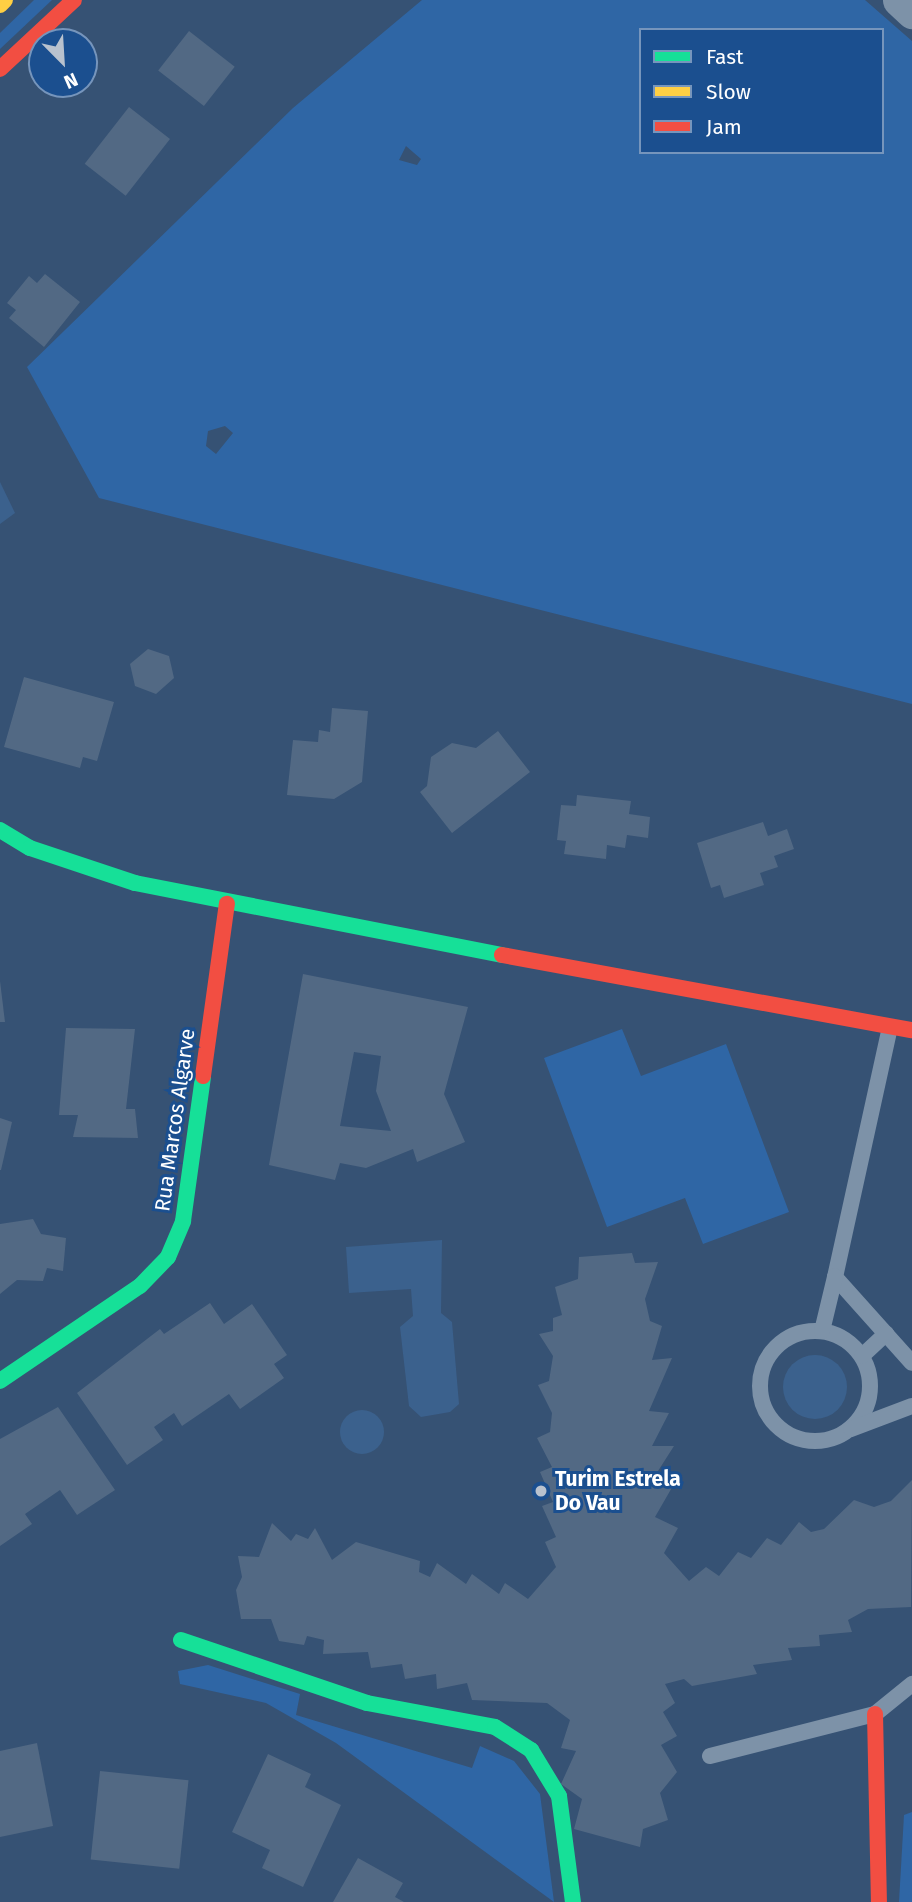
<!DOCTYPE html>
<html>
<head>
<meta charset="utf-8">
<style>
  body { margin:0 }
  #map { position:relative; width:912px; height:1902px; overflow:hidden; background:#365274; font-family:"Fira Sans",sans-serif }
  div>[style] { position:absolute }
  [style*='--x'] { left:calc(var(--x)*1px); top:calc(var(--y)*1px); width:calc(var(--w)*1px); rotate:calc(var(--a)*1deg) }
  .green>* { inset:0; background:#2f66a5 }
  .water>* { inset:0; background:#3b618d }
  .round { border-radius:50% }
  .building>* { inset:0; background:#526984; transform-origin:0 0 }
  .lane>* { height:16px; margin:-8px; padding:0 8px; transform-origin:8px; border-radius:8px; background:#7d92a8 }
  .lane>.ring { margin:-8px; padding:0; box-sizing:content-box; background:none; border:16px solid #7d92a8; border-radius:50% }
  .street>* { height:33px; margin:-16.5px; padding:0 16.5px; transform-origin:16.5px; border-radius:16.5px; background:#7d92a8 }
  .fast>* { height:16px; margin:-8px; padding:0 8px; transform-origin:8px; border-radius:8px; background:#16e098 }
  .slow>* { height:16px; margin:-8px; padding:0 8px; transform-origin:8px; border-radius:8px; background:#ffcf43 }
  .jam>* { height:16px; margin:-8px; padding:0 8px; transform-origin:8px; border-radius:8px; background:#f24e42 }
  .dots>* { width:19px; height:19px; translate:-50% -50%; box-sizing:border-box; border:4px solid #1b4f8f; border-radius:50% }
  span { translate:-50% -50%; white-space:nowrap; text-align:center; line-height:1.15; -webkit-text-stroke:6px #1b4f8f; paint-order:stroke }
  .street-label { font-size:21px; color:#fff }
  .poi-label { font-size:21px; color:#fff; font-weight:700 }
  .left { translate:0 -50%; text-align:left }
  .legend { position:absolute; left:639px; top:28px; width:245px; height:126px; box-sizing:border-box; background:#1b4f8f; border:2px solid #7695bc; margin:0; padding:9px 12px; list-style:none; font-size:21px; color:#fff }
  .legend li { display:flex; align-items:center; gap:14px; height:35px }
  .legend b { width:35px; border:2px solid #7695bc }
  .north { position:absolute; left:28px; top:28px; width:70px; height:70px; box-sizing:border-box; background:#1b4f8f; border:2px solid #7695bc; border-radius:50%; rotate:156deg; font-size:19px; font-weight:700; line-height:28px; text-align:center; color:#fff }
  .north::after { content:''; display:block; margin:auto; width:24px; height:32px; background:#b9c2ce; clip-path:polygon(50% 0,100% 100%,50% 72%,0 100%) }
</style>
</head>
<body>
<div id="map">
  <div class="green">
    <div style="clip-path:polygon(34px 0,52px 0,0 49px,0 33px)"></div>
    <div style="clip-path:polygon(evenodd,422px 0,865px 0,912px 41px,912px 704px,99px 498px,27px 367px,293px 108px,422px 0,641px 30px,882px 30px,882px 152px,641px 152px,641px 30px,422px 0,406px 146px,421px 159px,417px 165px,399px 160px,406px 146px,422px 0,225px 426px,233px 433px,216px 454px,206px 446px,208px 431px,225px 426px)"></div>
    <div style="clip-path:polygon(622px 1029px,641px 1076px,726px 1044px,789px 1212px,703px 1244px,685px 1198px,607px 1227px,544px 1058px)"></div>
    <div style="clip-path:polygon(208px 1665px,300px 1694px,296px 1715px,472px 1768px,480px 1746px,514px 1761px,540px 1794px,554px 1902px,336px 1743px,266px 1703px,180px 1684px,178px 1671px)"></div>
    <div style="clip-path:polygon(912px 1812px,912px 1902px,899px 1902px,904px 1815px)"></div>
  </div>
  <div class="water">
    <div style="clip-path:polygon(0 482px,15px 513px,0 524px)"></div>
    <div style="clip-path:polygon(442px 1240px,441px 1313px,452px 1322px,459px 1404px,450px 1412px,421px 1417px,409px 1406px,400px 1327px,413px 1316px,411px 1289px,349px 1293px,346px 1247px)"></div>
    <div class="round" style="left:783px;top:1355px;width:64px;height:64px"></div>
    <div class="round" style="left:340px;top:1410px;width:44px;height:44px"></div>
  </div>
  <div class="building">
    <div style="left:189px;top:31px;width:58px;height:50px;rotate:38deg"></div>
    <div style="left:129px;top:107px;width:52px;height:72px;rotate:38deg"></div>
    <div style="clip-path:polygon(45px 274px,80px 302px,44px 347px,9px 318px,16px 310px,7px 303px,29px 276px,37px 283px)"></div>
    <div style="clip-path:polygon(148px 649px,169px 656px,174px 678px,156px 694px,135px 686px,130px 664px)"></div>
    <div style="clip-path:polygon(24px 677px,114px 702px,97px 761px,83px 757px,80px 768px,4px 747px)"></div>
    <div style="clip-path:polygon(332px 708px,368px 711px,362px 782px,334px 799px,287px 795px,293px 740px,318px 742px,319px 730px,330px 732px)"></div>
    <div style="clip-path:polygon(498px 731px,530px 772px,452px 833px,420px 792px,427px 786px,431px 757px,452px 743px,476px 748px)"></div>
    <div style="clip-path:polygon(577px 795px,631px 801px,629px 814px,650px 817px,648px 838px,627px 835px,625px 848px,607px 845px,606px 859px,564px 854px,566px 841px,557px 840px,561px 805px,576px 806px)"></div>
    <div style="clip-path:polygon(763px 822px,768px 836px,787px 829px,794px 849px,774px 856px,778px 867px,760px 873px,764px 885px,724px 898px,720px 885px,711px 888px,697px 843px)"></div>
    <div style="clip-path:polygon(evenodd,303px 974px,468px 1007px,444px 1094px,465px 1142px,417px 1162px,413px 1149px,366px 1168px,340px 1163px,335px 1180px,269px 1165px,303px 974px,354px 1052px,381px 1056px,376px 1091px,391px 1131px,340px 1126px,354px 1052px)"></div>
    <div style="clip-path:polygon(0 981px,5px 1022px,0 1022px)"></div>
    <div style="clip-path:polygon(66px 1028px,135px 1029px,126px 1109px,135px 1109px,138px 1138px,73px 1137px,78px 1115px,59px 1115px)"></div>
    <div style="clip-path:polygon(0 1118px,12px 1122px,1px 1170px,0 1170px)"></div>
    <div style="clip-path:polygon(33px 1219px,41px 1234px,66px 1238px,63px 1271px,47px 1268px,43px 1281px,17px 1280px,0 1294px,0 1224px)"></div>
    <div style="clip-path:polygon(632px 1253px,635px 1263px,658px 1262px,645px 1299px,650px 1321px,662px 1326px,652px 1360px,672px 1358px,649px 1411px,669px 1413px,652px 1446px,674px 1446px,651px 1482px,674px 1484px,655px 1517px,678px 1528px,664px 1553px,689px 1581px,706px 1567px,719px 1576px,738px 1552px,751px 1558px,767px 1538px,781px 1545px,799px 1522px,811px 1532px,824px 1529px,854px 1500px,874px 1507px,891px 1501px,912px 1480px,911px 1607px,868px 1609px,848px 1620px,852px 1632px,819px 1635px,820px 1646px,788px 1648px,792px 1660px,753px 1665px,757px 1674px,692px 1686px,684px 1679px,665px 1684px,675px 1703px,663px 1712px,677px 1736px,661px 1745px,677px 1772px,660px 1793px,668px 1820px,643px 1829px,640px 1847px,574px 1829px,582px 1799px,561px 1784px,576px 1751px,561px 1748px,570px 1720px,547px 1703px,472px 1700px,467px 1683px,437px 1689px,436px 1674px,405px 1679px,402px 1664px,371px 1668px,368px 1652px,323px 1654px,324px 1640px,307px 1636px,304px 1645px,279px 1641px,271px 1619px,241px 1619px,236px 1590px,242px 1577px,238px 1556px,259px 1557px,272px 1523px,291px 1541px,296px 1534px,308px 1539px,315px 1528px,332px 1560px,356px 1542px,420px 1561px,419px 1572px,430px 1577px,437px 1563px,466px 1584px,472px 1574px,499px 1594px,505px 1583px,528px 1599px,556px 1567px,545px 1542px,556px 1537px,542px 1506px,553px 1502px,540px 1472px,552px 1467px,537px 1438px,550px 1432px,552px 1413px,538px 1385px,549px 1381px,553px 1356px,539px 1334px,553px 1331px,553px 1318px,562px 1315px,555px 1287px,578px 1279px,579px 1257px)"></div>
    <div style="clip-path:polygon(210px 1303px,224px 1324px,252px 1304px,287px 1355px,274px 1364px,284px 1378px,240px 1409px,229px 1394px,182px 1426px,174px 1413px,154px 1427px,163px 1440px,127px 1465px,77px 1393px,160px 1329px,164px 1334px)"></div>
    <div style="clip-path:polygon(58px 1407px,115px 1490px,77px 1515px,60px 1490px,25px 1514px,32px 1524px,0 1546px,0 1439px)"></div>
    <div style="clip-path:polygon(37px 1743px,53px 1826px,0 1837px,0 1751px)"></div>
    <div style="clip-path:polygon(268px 1754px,311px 1774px,305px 1787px,341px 1805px,303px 1887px,262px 1868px,270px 1850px,232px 1832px)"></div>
    <div style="left:100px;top:1771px;width:89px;height:89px;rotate:6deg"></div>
    <div style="clip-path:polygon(358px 1858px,403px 1883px,395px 1897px,404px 1902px,333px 1902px)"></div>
  </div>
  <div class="lane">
    <div style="--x:890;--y:1027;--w:256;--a:102.4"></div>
    <div style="--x:835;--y:1277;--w:115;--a:48.2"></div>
    <div class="ring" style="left:760px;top:1331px;width:94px;height:94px"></div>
    <div style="--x:822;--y:1331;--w:56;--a:-76.5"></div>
    <div style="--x:862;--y:1356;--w:33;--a:-43"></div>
    <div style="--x:851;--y:1429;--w:65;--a:-20.7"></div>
    <div style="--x:710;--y:1756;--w:170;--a:-14.3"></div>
    <div style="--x:875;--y:1714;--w:48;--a:-39"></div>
  </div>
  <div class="street">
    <div style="--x:899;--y:0;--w:18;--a:43"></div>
  </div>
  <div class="fast">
    <div style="--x:0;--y:830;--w:35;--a:31"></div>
    <div style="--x:30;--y:848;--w:111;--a:18.4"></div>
    <div style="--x:135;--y:883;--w:374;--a:11.1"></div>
    <div style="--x:0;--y:1381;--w:169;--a:-34.2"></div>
    <div style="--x:140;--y:1286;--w:40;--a:-46"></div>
    <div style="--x:168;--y:1257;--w:39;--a:-67"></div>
    <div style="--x:183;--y:1221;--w:146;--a:-82.1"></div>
    <div style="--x:181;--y:1640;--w:196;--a:18.7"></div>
    <div style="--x:367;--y:1703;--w:130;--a:10.6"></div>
    <div style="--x:495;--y:1727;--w:43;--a:32.6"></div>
    <div style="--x:531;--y:1750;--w:54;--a:58.7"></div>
    <div style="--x:559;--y:1796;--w:107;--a:82.5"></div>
  </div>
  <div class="slow">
    <div style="--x:0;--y:5;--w:7;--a:-45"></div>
  </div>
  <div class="jam">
    <div style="--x:0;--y:69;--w:101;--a:-43"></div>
    <div style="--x:502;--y:955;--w:417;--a:10.4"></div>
    <div style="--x:203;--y:1076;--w:174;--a:-82.1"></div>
    <div style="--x:875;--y:1714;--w:188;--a:88.8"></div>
  </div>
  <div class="dots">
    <div style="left:541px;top:1491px;background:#b9c2ce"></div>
  </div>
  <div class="street-label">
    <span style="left:175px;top:1120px;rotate:-82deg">Rua Marcos Algarve</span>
  </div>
  <div class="poi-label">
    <span class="left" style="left:555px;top:1491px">Turim Estrela<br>Do Vau</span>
  </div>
  <ul class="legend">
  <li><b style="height:9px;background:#16e098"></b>Fast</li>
  <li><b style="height:9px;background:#ffcf43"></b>Slow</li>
  <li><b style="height:9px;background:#f24e42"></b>Jam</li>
  </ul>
  <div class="north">N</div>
</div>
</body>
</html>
